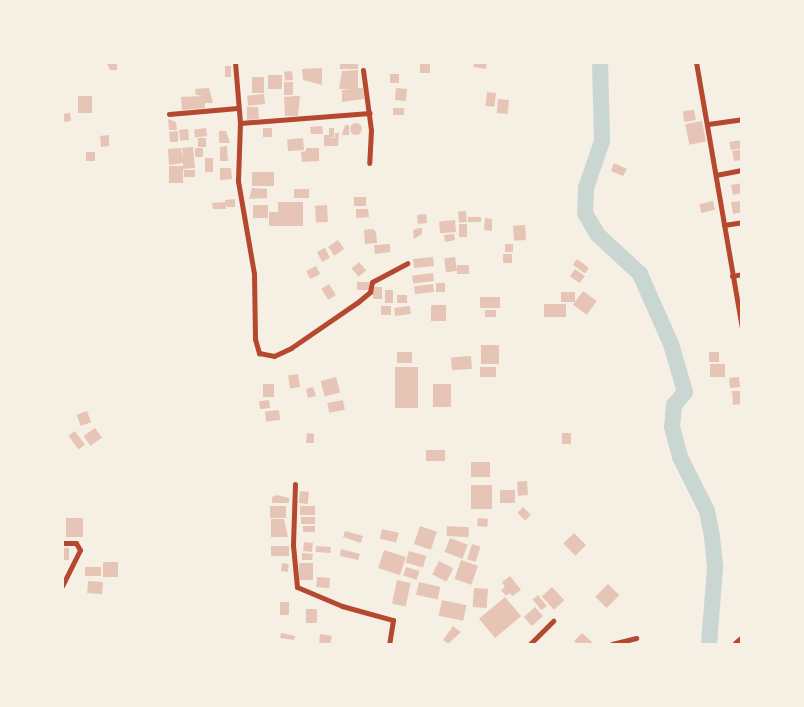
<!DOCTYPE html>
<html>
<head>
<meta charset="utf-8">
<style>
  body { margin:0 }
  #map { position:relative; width:804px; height:707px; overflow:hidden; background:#f6efe4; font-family:Montserrat,sans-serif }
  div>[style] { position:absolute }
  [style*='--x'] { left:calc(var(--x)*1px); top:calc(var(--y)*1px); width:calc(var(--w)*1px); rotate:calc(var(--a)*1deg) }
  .river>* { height:16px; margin:-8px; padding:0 8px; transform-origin:8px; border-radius:8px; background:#c9d6d2 }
  .building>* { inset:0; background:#e6c5b7; transform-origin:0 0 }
  .round { border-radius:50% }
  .minor>* { height:5px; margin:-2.5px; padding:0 2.5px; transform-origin:2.5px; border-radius:2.5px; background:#b5482f }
  .trunk>* { height:8px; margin:-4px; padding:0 4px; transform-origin:4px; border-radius:4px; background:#b5482f }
  span { translate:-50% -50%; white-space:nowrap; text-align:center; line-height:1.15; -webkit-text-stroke:4px #f6efe4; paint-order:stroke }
  .frame { position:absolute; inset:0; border:64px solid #f6efe4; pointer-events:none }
</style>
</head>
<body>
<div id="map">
  <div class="river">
    <div style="--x:600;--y:62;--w:79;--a:88.5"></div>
    <div style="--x:602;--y:141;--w:50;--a:108.8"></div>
    <div style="--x:586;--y:188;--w:25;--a:92"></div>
    <div style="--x:585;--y:213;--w:24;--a:60"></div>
    <div style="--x:597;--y:234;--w:59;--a:42.9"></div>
    <div style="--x:640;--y:274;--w:77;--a:66.1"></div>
    <div style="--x:671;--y:344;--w:50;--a:73.7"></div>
    <div style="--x:685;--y:392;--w:17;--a:130"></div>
    <div style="--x:674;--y:405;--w:22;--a:95"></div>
    <div style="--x:672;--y:427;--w:31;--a:75"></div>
    <div style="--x:680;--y:457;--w:60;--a:63.4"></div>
    <div style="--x:707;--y:511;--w:26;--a:79"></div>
    <div style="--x:712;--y:537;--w:31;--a:84"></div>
    <div style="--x:715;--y:568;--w:76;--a:94.5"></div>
  </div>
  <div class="building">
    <div style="clip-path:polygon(106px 62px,117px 62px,117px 70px,110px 70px)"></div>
    <div style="left:340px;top:62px;width:18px;height:7px"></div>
    <div style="left:420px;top:62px;width:10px;height:11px"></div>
    <div style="clip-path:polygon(474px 62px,487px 62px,486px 69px,473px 67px)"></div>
    <div style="left:225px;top:66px;width:6px;height:11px"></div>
    <div style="clip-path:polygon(322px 68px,322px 85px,303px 80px,302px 69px)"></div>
    <div style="clip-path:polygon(358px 70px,358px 89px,339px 89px,342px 71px)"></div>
    <div style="left:292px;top:71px;width:9px;height:8px;rotate:84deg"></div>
    <div style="left:390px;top:74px;width:9px;height:9px"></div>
    <div style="left:268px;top:75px;width:14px;height:14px"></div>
    <div style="left:252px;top:77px;width:12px;height:16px"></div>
    <div style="left:284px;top:82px;width:9px;height:13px"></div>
    <div style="clip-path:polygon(209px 88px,213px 103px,205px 103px,205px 108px,182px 110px,181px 97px,202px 96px,196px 95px,195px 89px)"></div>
    <div style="clip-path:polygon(360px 88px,363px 88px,364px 99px,342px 102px,342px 90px)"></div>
    <div style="left:396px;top:88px;width:11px;height:12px;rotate:5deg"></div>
    <div style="left:487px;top:92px;width:9px;height:14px;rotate:6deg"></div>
    <div style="left:264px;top:94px;width:10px;height:17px;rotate:84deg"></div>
    <div style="left:78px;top:96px;width:14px;height:17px"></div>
    <div style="clip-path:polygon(295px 96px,300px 96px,298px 116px,285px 116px,284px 97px)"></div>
    <div style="left:498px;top:99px;width:11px;height:14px;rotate:5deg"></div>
    <div style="clip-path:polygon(247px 107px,258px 107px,259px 119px,247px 120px)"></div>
    <div style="left:393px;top:108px;width:11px;height:7px"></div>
    <div style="clip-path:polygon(694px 110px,696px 120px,684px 122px,683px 111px)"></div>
    <div style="left:70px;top:113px;width:8px;height:8px;rotate:83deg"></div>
    <div style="clip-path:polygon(168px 119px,176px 122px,177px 130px,169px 130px)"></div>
    <div style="left:702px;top:121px;width:21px;height:17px;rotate:79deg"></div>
    <div class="round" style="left:350px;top:123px;width:12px;height:12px"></div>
    <div style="clip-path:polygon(345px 125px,349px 125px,349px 135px,342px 135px)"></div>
    <div style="clip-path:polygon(322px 126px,323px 134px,311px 134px,310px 127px)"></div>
    <div style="left:206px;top:128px;width:8px;height:12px;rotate:83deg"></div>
    <div style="left:263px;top:128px;width:9px;height:9px"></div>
    <div style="clip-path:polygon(329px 128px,334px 128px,334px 137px,329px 138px,335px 138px,335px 133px,339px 133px,338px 146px,324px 146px,324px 135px,329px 135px)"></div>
    <div style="left:188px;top:129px;width:11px;height:9px;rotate:85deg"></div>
    <div style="clip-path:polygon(178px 131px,178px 142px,170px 142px,169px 132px)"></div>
    <div style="clip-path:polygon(219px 131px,226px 131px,230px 143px,219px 143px)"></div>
    <div style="clip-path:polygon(109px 135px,109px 146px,101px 147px,100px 136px)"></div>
    <div style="left:198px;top:138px;width:8px;height:9px"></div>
    <div style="left:303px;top:138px;width:12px;height:16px;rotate:85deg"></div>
    <div style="clip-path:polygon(742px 140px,742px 148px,731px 150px,729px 142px)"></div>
    <div style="clip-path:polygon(227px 146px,228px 161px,220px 161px,220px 147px)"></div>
    <div style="clip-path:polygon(193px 147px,195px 168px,183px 169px,183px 163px,169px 165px,168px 149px,181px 148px,183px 160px,182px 148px)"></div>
    <div style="left:195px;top:148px;width:8px;height:9px"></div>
    <div style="clip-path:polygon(306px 148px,319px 148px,319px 161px,302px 162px,301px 152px,306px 151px)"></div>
    <div style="clip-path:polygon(742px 149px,742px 160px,734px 161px,732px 151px)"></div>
    <div style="left:86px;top:152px;width:9px;height:9px"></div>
    <div style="left:205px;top:158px;width:8px;height:14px"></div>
    <div style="clip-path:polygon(614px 163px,627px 169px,623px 176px,611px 171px)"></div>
    <div style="left:169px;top:166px;width:14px;height:17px"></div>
    <div style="clip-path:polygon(220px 168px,231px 168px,232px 179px,220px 180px)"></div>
    <div style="left:195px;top:170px;width:7px;height:11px;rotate:90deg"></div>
    <div style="left:274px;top:172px;width:14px;height:22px;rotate:90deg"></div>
    <div style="clip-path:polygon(742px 183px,742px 193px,733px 195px,731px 185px)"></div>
    <div style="clip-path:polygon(252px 188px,267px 189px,267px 198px,249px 199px)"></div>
    <div style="left:309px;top:189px;width:9px;height:15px;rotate:90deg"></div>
    <div style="left:366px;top:197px;width:9px;height:12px;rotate:90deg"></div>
    <div style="clip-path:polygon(235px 199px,235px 207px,227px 207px,225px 200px)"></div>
    <div style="left:713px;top:201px;width:9px;height:14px;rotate:77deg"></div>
    <div style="clip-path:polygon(742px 201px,742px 212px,733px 214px,731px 202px)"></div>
    <div style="clip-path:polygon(226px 202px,226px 209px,213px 209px,212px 203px)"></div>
    <div style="left:303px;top:202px;width:24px;height:25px;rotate:90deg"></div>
    <div style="left:253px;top:205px;width:15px;height:13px"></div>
    <div style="left:327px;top:205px;width:17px;height:12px;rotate:87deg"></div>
    <div style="clip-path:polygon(356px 209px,368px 209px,369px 217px,356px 218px)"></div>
    <div style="left:466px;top:211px;width:11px;height:8px;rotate:85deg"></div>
    <div style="left:269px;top:212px;width:9px;height:14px"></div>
    <div style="left:426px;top:214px;width:9px;height:9px;rotate:84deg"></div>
    <div style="left:468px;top:217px;width:13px;height:5px"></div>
    <div style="clip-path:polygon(485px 218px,492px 219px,492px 231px,484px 230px)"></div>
    <div style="left:455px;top:220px;width:12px;height:16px;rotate:85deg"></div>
    <div style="left:459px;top:224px;width:8px;height:13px"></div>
    <div style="left:525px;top:225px;width:15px;height:12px;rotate:86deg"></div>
    <div style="clip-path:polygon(419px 228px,422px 228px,422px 234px,414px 239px,413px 230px)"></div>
    <div style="clip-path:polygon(373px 229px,376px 232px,377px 243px,365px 244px,364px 230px)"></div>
    <div style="clip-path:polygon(454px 234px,455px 240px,445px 242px,444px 235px)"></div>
    <div style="left:338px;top:240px;width:11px;height:12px;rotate:56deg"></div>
    <div style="clip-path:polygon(390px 244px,390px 252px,375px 254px,374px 245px)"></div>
    <div style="left:513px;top:244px;width:8px;height:8px;rotate:90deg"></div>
    <div style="left:325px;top:248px;width:11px;height:9px;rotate:63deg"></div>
    <div style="left:503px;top:254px;width:9px;height:9px"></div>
    <div style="left:433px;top:257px;width:9px;height:20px;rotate:84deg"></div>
    <div style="left:455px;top:257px;width:14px;height:11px;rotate:82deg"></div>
    <div style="left:577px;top:259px;width:15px;height:7px;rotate:37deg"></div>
    <div style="left:359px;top:262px;width:11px;height:10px;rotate:49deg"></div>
    <div style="left:457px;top:265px;width:12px;height:9px"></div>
    <div style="left:316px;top:266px;width:9px;height:11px;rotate:63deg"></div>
    <div style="left:575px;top:269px;width:12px;height:9px;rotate:35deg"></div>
    <div style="left:433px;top:273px;width:8px;height:21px;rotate:83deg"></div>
    <div style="left:357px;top:282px;width:12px;height:8px"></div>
    <div style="left:436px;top:283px;width:9px;height:9px"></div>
    <div style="left:329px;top:284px;width:13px;height:9px;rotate:58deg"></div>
    <div style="left:433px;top:284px;width:8px;height:19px;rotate:83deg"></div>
    <div style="left:373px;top:287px;width:9px;height:12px"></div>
    <div style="left:385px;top:290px;width:8px;height:13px"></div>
    <div style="left:583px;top:291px;width:17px;height:17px;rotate:36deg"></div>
    <div style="left:561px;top:292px;width:14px;height:10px"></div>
    <div style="left:397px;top:295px;width:10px;height:8px"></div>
    <div style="left:480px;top:297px;width:20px;height:11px"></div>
    <div style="left:544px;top:304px;width:22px;height:13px"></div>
    <div style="left:431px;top:305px;width:15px;height:16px"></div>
    <div style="left:381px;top:306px;width:10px;height:9px"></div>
    <div style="left:410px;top:306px;width:8px;height:16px;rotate:83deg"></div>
    <div style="left:485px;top:310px;width:11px;height:7px"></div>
    <div style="left:481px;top:345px;width:18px;height:19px"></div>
    <div style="left:397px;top:352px;width:15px;height:11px"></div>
    <div style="left:709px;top:352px;width:10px;height:10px"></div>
    <div style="left:471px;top:356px;width:13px;height:20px;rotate:86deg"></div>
    <div style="left:710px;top:364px;width:15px;height:13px"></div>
    <div style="left:395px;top:367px;width:23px;height:41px"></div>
    <div style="left:480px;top:367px;width:16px;height:10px"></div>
    <div style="left:298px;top:374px;width:13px;height:10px;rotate:81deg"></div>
    <div style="left:336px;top:377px;width:16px;height:16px;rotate:75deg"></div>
    <div style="left:739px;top:377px;width:10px;height:10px;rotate:84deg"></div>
    <div style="left:263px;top:384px;width:11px;height:13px"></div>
    <div style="left:433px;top:384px;width:18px;height:23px"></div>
    <div style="clip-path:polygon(313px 387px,316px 396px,308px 398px,306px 389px)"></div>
    <div style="clip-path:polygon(732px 391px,742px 391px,742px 404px,733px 405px)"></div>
    <div style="left:269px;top:400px;width:8px;height:10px;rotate:83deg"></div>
    <div style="left:343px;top:400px;width:10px;height:16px;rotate:79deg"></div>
    <div style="left:279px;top:410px;width:10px;height:14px;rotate:84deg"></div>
    <div style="left:87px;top:411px;width:12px;height:11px;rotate:70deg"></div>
    <div style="left:95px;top:428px;width:12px;height:14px;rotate:55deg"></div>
    <div style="left:75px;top:431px;width:17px;height:8px;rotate:54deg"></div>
    <div style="clip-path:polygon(307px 433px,314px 434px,314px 443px,306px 443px)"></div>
    <div style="left:562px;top:433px;width:9px;height:11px"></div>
    <div style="left:426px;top:450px;width:19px;height:11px"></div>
    <div style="left:471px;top:462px;width:19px;height:15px"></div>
    <div style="left:527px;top:481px;width:14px;height:10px;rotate:86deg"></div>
    <div style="left:471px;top:485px;width:21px;height:24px"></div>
    <div style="left:500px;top:490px;width:15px;height:13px"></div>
    <div style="left:300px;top:491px;width:9px;height:12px;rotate:6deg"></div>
    <div style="clip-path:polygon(277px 495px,289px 498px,289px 503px,272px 503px,272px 497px)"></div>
    <div style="left:270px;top:506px;width:16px;height:12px"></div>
    <div style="left:315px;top:506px;width:9px;height:15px;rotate:90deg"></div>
    <div style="left:523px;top:507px;width:11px;height:8px;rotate:45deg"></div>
    <div style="left:301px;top:517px;width:14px;height:7px"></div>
    <div style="left:66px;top:518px;width:17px;height:19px"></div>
    <div style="left:478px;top:518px;width:10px;height:8px;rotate:6deg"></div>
    <div style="clip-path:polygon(271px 519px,284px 519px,288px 537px,271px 537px)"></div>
    <div style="left:303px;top:526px;width:12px;height:6px"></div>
    <div style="left:420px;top:526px;width:18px;height:19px;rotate:19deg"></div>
    <div style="left:447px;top:526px;width:22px;height:10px;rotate:3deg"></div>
    <div style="left:382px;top:529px;width:17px;height:10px;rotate:13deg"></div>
    <div style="clip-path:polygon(345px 531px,363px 536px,361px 543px,343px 537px)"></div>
    <div style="left:574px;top:533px;width:17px;height:15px;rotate:45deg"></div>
    <div style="left:450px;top:538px;width:19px;height:15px;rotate:21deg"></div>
    <div style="left:304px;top:542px;width:9px;height:9px;rotate:6deg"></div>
    <div style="left:472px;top:544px;width:9px;height:16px;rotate:18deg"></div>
    <div style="left:271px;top:546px;width:18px;height:10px"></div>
    <div style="left:316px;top:546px;width:15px;height:6px;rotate:4deg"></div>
    <div style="left:62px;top:548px;width:7px;height:12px"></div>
    <div style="clip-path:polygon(341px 549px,360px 554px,358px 560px,340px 556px)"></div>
    <div style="left:384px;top:550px;width:23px;height:19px;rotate:18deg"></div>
    <div style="left:409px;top:551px;width:18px;height:12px;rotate:16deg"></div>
    <div style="clip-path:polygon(302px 553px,313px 554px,312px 560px,302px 560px)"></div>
    <div style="left:461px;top:560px;width:18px;height:20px;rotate:19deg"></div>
    <div style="left:439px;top:561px;width:16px;height:15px;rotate:27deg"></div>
    <div style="left:103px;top:562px;width:15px;height:15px"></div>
    <div style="left:282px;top:563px;width:7px;height:8px;rotate:8deg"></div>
    <div style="left:299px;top:563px;width:14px;height:17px"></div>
    <div style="left:85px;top:567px;width:16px;height:9px"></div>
    <div style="left:406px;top:567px;width:14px;height:9px;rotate:17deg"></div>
    <div style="clip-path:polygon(510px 576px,521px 590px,512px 596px,510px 593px,506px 596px,501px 590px,505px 587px,502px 582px)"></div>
    <div style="left:317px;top:577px;width:13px;height:10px;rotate:4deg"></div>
    <div style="left:397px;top:580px;width:14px;height:24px;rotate:12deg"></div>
    <div style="left:88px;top:581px;width:15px;height:12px;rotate:4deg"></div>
    <div style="left:419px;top:582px;width:22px;height:13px;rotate:13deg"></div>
    <div style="left:608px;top:584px;width:16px;height:18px;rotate:45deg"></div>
    <div style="left:552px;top:587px;width:18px;height:14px;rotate:47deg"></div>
    <div style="left:474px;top:588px;width:14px;height:19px;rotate:4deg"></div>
    <div style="left:538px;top:595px;width:14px;height:7px;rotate:51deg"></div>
    <div style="left:505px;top:597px;width:25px;height:34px;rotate:50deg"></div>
    <div style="left:442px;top:600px;width:25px;height:16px;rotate:12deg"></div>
    <div style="left:280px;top:602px;width:9px;height:13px"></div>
    <div style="left:535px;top:607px;width:12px;height:15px;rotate:48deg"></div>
    <div style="left:306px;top:609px;width:11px;height:14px"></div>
    <div style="clip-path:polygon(453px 626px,461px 632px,448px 644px,443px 640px)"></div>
    <div style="clip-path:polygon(281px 633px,295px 636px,294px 640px,280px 638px)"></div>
    <div style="clip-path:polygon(582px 633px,594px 644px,578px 644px,574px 641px)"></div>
    <div style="clip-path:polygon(320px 634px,332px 636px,330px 644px,319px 644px)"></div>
  </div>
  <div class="minor">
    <div style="--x:235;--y:62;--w:61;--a:85.3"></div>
    <div style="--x:240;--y:123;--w:58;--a:92"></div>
    <div style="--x:238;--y:181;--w:94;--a:80.2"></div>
    <div style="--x:254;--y:274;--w:65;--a:89.1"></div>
    <div style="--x:255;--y:339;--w:15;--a:74"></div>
    <div style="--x:259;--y:353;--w:15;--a:11"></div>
    <div style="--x:274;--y:356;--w:19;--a:-25"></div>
    <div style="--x:291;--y:348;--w:81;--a:-34.5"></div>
    <div style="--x:358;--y:302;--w:16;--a:-40"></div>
    <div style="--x:370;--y:292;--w:10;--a:-79"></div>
    <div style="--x:372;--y:282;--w:40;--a:-28"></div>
    <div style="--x:696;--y:62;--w:269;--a:80.2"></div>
    <div style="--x:363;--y:70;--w:61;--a:82.4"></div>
    <div style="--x:371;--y:130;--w:33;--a:93"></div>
    <div style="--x:169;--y:114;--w:69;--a:-5"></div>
    <div style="--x:240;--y:123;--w:130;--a:-4.4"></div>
    <div style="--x:708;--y:124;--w:34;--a:-8"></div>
    <div style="--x:716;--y:175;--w:26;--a:-11"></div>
    <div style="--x:724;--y:225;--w:18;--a:-9"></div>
    <div style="--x:732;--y:276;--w:10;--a:-11"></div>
    <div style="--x:295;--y:484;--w:61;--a:91.9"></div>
    <div style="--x:293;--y:545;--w:42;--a:84.6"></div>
    <div style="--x:297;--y:587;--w:49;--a:22.9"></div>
    <div style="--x:342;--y:606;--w:53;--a:15.4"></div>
    <div style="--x:393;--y:620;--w:24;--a:99"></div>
    <div style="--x:62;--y:543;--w:14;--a:0"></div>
    <div style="--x:76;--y:543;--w:8;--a:60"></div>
    <div style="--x:80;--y:550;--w:40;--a:116.6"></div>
    <div style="--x:530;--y:644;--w:33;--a:-45"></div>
    <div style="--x:612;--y:644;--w:25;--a:-14"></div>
  </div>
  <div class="trunk">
    <div style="--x:737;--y:644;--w:6;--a:-39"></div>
  </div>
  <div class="frame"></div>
</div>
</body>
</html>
